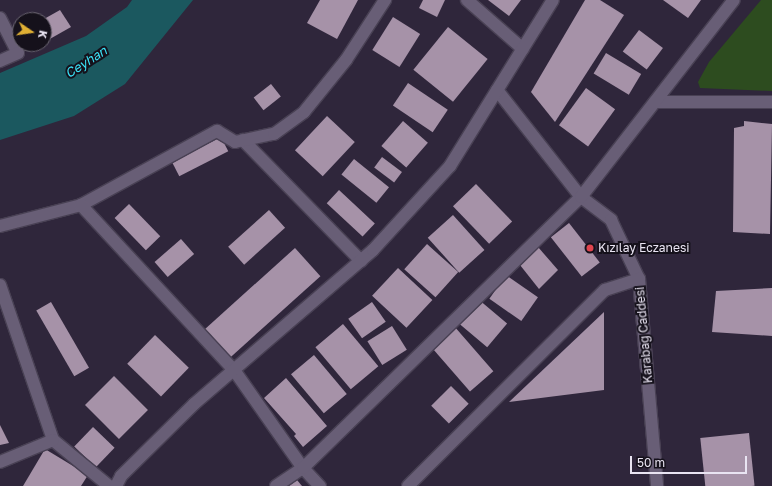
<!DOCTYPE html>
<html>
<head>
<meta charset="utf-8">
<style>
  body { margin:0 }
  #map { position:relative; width:772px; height:486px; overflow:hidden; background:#2f263b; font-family:"Golos Text",sans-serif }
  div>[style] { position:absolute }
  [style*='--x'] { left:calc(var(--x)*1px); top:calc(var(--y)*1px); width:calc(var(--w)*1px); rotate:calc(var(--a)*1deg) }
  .green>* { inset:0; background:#2d4c1f }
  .water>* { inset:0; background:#1b585f }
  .building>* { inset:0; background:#a692a8; transform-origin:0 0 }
  .roads { filter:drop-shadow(1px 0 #494154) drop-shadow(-1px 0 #494154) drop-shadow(0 1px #494154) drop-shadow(0 -1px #494154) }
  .minor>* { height:12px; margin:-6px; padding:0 6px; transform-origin:6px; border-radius:6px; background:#685e76 }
  .dots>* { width:11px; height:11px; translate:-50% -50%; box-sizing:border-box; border:2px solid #15111b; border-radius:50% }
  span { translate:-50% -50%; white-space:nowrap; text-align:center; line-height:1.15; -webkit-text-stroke:4px #15111b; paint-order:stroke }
  .poi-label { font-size:12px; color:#e9e4f2 }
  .left { translate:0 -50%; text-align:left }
  .street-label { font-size:12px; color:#e9e4f2 }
  .water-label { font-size:13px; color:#3ae2f6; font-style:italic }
  .north { position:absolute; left:12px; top:12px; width:40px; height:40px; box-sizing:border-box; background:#15111b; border:1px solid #6a6571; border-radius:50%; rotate:103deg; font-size:11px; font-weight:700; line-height:16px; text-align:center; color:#e9e4f2 }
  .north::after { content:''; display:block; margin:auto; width:14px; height:18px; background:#e0b034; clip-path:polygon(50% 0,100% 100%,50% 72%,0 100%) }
  .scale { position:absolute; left:630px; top:456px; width:117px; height:18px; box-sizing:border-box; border:2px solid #e9e4f2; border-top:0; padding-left:5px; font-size:12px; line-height:14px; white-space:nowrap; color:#e9e4f2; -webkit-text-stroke:3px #15111b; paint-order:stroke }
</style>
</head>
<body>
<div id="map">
  <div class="green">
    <div style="clip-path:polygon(761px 0,772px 0,772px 91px,700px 88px,698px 82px,709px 62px)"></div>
  </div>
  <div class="water">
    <div style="clip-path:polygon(132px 0,193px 0,125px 84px,74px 116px,0 140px,0 73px,86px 36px,127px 7px)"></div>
  </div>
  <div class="building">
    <div style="clip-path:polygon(320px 0,358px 0,337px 39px,307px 23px)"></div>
    <div style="clip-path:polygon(423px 0,445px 0,437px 17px,419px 8px)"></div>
    <div style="clip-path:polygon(488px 0,521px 0,509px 16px)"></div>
    <div style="clip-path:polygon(585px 0,600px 0,624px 15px,555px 122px,531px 92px)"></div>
    <div style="clip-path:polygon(663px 0,701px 0,688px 18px)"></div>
    <div style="clip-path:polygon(60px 10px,71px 27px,48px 40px,44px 33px,44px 19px)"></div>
    <div style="left:393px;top:17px;width:32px;height:39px;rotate:32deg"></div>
    <div style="left:448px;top:27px;width:51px;height:55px;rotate:39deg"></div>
    <div style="left:639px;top:30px;width:30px;height:27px;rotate:37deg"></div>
    <div style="left:606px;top:53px;width:41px;height:24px;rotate:31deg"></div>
    <div style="left:408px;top:83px;width:48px;height:27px;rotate:34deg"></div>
    <div style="left:271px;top:84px;width:16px;height:22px;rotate:52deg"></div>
    <div style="left:586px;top:88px;width:36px;height:46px;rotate:36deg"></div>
    <div style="left:327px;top:116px;width:38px;height:47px;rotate:43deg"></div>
    <div style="left:403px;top:121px;width:33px;height:33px;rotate:41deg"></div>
    <div style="clip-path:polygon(744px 121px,772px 124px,770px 234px,733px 232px,734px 128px,744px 126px)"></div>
    <div style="left:221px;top:137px;width:16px;height:55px;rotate:63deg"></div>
    <div style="left:382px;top:157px;width:25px;height:13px;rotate:37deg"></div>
    <div style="left:354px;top:159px;width:45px;height:20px;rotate:39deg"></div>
    <div style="left:476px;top:184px;width:52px;height:32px;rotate:46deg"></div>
    <div style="left:339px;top:190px;width:49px;height:18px;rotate:43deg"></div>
    <div style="left:129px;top:204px;width:45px;height:20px;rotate:46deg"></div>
    <div style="left:269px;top:210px;width:24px;height:55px;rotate:48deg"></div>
    <div style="left:453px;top:215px;width:47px;height:34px;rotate:48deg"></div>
    <div style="left:569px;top:223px;width:50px;height:23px;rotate:52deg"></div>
    <div style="left:181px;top:239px;width:20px;height:35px;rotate:49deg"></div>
    <div style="left:427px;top:244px;width:42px;height:34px;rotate:42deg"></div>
    <div style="clip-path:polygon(538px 247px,558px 270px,539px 289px,520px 265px)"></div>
    <div style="left:295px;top:248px;width:38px;height:121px;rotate:48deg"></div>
    <div style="left:398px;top:268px;width:47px;height:38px;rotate:43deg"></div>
    <div style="left:506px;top:275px;width:39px;height:29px;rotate:35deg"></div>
    <div style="clip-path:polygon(772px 288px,772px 336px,712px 332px,716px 291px)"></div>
    <div style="left:478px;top:299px;width:38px;height:31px;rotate:40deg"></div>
    <div style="left:51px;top:302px;width:76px;height:17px;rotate:60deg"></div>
    <div style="left:372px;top:302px;width:24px;height:29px;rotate:55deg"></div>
    <div style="clip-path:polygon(604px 312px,604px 390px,509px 402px)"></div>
    <div style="left:343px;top:324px;width:55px;height:36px;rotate:50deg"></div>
    <div style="left:392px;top:326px;width:28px;height:29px;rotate:58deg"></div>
    <div style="left:454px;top:326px;width:60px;height:31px;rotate:49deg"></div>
    <div style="left:155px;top:335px;width:47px;height:40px;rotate:44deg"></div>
    <div style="left:314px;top:355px;width:51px;height:30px;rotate:50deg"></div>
    <div style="left:114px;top:376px;width:48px;height:41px;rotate:45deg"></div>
    <div style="clip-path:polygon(286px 378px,327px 426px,303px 447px,294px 436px,296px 434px,264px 398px)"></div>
    <div style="left:451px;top:386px;width:25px;height:28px;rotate:45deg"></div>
    <div style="clip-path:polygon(0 425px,9px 443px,0 445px)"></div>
    <div style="left:93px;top:427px;width:30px;height:27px;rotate:44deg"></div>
    <div style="left:749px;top:433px;width:53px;height:49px;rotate:84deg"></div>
    <div style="clip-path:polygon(45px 449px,88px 475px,81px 486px,23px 486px)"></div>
    <div style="clip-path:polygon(297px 480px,302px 486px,289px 486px)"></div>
  </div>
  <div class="roads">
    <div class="minor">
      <div style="--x:467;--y:0;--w:74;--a:41.2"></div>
      <div style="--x:0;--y:18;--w:39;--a:63"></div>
      <div style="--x:18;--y:53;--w:20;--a:156"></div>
      <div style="--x:497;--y:90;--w:136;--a:51.9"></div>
      <div style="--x:581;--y:197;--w:38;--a:37"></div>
      <div style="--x:611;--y:220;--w:65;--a:64.6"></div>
      <div style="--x:639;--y:279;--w:208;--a:85"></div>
      <div style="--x:655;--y:102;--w:117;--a:0"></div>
      <div style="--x:243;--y:140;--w:169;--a:45.7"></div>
      <div style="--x:81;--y:205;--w:155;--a:-28.6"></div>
      <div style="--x:217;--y:131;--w:21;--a:31"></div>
      <div style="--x:235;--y:142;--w:40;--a:-12"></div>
      <div style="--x:274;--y:134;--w:37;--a:-36"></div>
      <div style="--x:304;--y:112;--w:67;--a:-51.1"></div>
      <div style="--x:346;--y:60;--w:72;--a:-57"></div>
      <div style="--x:0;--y:226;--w:84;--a:-14.5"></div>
      <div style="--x:81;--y:205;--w:225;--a:47.2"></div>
      <div style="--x:234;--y:370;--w:120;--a:54.9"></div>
      <div style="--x:303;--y:468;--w:25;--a:47"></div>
      <div style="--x:0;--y:285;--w:164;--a:71.1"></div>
      <div style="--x:53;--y:440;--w:72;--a:39.4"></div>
      <div style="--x:0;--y:462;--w:57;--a:-22.5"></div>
      <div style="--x:116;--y:486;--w:11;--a:-63"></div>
      <div style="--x:121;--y:476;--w:103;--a:-44.6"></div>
      <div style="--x:194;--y:404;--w:236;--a:-40.7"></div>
      <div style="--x:373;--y:250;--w:114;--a:-47.5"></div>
      <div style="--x:450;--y:166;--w:195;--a:-58.2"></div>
      <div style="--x:276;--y:486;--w:32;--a:-34"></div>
      <div style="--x:303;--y:468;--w:388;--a:-44.3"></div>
      <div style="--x:581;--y:197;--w:249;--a:-52.2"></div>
      <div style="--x:408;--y:486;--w:278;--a:-44.9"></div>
      <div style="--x:605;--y:290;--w:36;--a:-18"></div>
    </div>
  </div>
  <div class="dots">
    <div style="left:590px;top:248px;background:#e0444e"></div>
  </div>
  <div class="poi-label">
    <span class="left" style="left:598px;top:248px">Kızılay Eczanesi</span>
  </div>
  <div class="street-label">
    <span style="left:644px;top:335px;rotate:-95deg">Karabağ Caddesi</span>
  </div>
  <div class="water-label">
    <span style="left:86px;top:62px;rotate:-33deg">Ceyhan</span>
  </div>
  <div class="north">K</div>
  <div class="scale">50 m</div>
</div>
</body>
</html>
